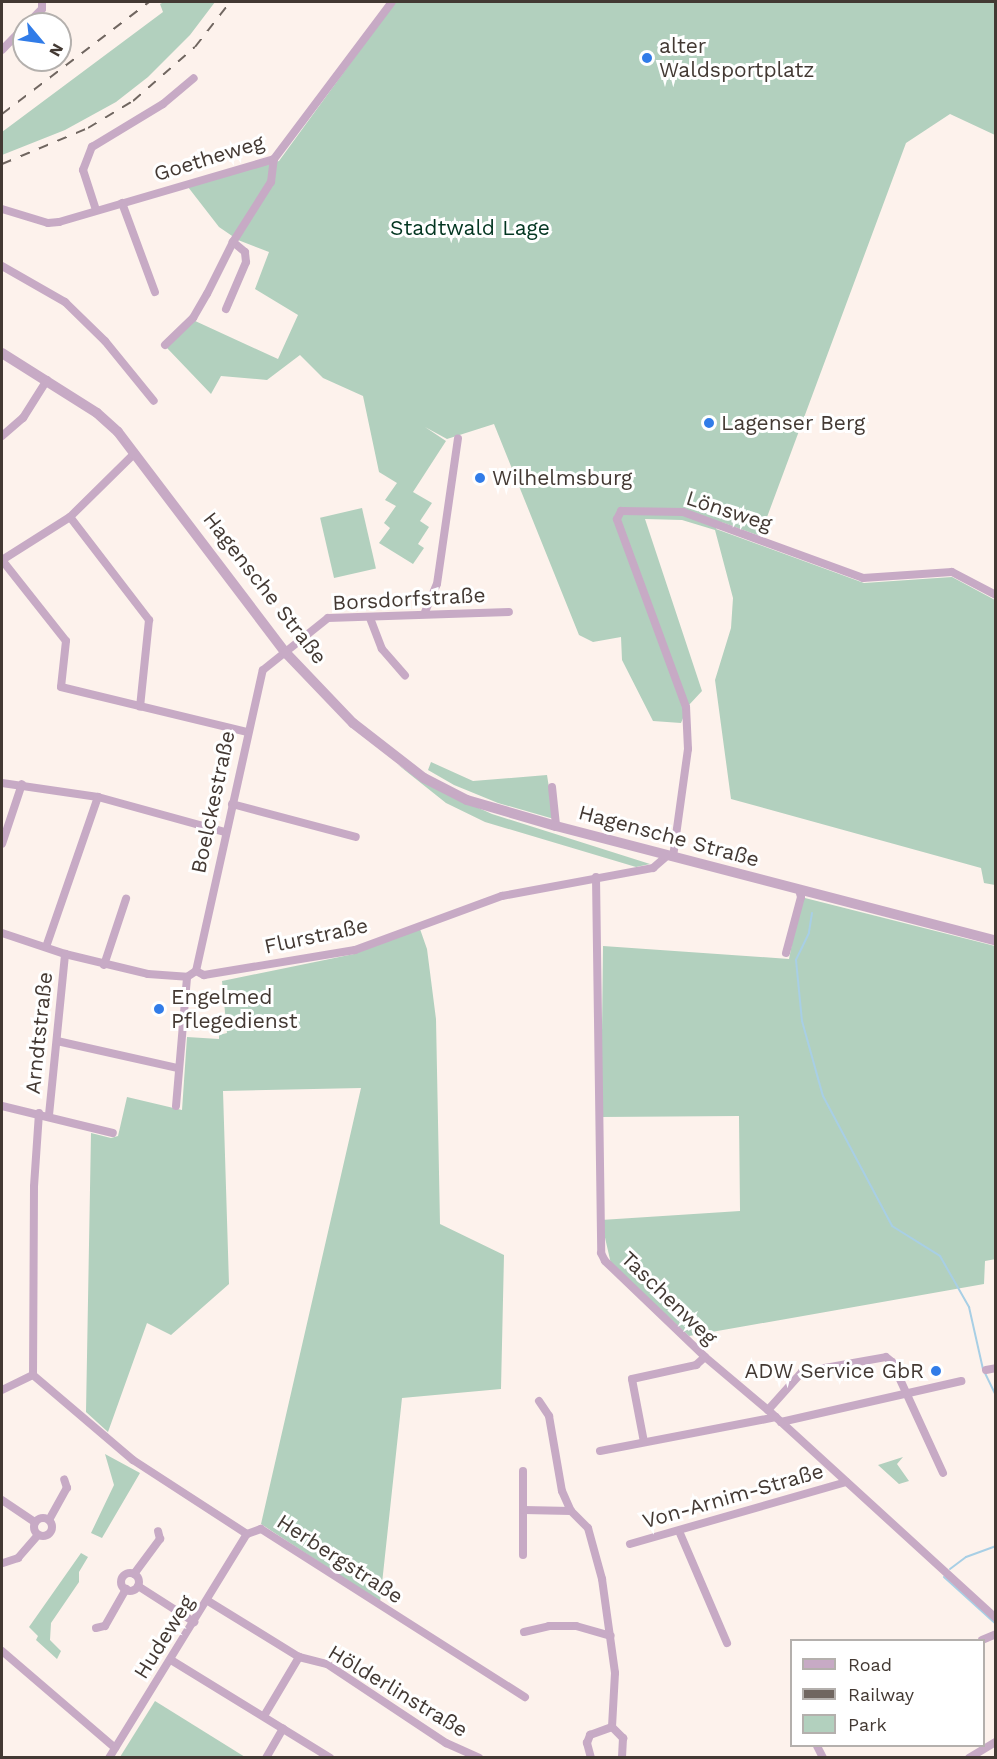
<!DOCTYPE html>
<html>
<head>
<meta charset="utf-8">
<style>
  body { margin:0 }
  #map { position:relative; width:997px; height:1759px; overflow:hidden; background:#fdf2ec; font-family:"Work Sans",sans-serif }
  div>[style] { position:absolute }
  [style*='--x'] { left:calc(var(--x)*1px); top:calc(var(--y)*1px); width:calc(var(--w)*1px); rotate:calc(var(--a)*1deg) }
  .green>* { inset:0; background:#b2d0be; transform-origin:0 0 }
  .stream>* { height:2px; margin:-1px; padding:0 1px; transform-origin:1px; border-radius:1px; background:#a8cfe5 }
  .minor>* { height:8px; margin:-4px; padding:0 4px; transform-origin:4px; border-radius:4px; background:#c7aac5 }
  .minor>.ring { margin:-4px; padding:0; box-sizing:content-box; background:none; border:8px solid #c7aac5; border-radius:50% }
  .tertiary>* { height:10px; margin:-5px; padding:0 5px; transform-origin:5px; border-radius:5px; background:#c7aac5 }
  .rail>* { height:2px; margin-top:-1px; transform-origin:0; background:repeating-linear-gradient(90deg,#706660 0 10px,transparent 0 20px) }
  .dots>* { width:16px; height:16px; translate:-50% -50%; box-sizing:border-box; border:3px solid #fff; border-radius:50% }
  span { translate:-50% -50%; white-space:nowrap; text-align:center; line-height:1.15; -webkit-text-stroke:6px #fff; paint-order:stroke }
  .poi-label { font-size:21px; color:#433933 }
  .left { translate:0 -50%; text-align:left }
  .right { translate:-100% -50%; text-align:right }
  .street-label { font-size:21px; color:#433933 }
  .park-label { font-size:21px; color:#033621 }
  .frame { position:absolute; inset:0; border:3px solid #433933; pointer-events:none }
  .legend { position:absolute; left:790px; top:1639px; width:195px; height:108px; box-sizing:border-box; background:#fff; border:2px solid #b4b0ad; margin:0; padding:8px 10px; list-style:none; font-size:18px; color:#433933 }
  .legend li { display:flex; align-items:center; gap:12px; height:30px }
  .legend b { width:30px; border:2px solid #b4b0ad }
  .north { position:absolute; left:12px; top:12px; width:60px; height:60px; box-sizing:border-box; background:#fff; border:2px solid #b4b0ad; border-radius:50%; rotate:119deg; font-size:16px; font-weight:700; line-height:24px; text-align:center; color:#433933 }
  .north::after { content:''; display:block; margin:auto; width:21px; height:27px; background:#317ce8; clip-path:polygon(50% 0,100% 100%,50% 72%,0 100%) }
</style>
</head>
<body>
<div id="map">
  <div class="green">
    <div style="clip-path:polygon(164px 2px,215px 2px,190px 35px,148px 77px,116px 102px,65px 130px,2px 155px,2px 132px,163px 12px,160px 4px)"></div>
    <div style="clip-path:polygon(395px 2px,995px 2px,995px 135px,950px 114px,906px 143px,760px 536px,721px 522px,716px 529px,864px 583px,952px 577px,995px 600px,995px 885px,984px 883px,981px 868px,731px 799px,715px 680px,731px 628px,733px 598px,715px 530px,682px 520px,645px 519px,702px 691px,688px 706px,681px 723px,653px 721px,622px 660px,621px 637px,593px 642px,579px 635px,494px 424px,447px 439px,425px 427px,446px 441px,413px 492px,432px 503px,420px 521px,429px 527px,418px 544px,424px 548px,413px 564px,379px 543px,390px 528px,384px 523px,396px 506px,385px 500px,397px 483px,379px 472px,363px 396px,323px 378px,300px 355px,267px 380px,221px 376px,211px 394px,167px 348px,193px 320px,278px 359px,298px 315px,255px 289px,269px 252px,238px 240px,219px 227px,188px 187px,279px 161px)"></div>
    <div style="left:362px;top:508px;width:62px;height:43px;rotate:77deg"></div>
    <div style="clip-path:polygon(431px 762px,473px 781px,547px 775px,554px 819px,498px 803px,454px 785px,428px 770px)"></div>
    <div style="clip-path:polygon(397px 764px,432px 787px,492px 814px,650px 864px,636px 867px,485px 822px,446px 803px)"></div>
    <div style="clip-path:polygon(801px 897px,995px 946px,996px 1259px,985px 1261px,984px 1284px,689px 1336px,611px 1264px,601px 1220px,740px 1211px,739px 1116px,601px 1117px,603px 946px,789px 959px)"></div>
    <div style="clip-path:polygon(420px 929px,427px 949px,436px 1019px,440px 1224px,504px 1255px,501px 1389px,402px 1398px,380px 1602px,261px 1524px,361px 1088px,223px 1091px,229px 1284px,171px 1335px,147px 1323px,108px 1432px,86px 1412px,91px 1133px,111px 1138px,118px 1136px,127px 1097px,182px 1110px,187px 1037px,219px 1039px,219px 1035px,227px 1033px,222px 981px,354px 954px)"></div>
    <div style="clip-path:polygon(105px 1454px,140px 1473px,102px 1538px,91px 1533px,114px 1485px)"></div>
    <div style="clip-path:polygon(903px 1457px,897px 1464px,909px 1481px,899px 1484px,878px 1465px)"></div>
    <div style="clip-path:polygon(81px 1553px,88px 1557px,79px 1572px,79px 1582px,51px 1623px,50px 1640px,61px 1651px,57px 1659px,36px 1640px,38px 1636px,29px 1627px)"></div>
    <div style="clip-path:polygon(155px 1701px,245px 1757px,120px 1757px)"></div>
  </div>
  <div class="stream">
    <div style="--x:812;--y:913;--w:20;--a:99"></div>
    <div style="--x:809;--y:933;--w:30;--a:116"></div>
    <div style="--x:796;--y:960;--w:61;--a:84.4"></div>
    <div style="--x:802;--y:1021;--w:78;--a:74.4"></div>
    <div style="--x:823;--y:1096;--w:147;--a:62"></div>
    <div style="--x:892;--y:1226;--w:57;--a:32"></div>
    <div style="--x:940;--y:1256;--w:59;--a:60.4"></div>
    <div style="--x:969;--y:1307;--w:64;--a:77.3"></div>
    <div style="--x:983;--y:1369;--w:30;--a:64"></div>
    <div style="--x:950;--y:1569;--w:20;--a:-37"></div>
    <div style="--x:966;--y:1557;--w:32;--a:-20"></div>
    <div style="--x:944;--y:1577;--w:70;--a:42.1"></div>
  </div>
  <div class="minor">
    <div style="--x:27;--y:24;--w:21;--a:-45"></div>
    <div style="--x:42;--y:9;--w:7;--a:-90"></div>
    <div style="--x:2;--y:50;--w:32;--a:-46"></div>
    <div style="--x:122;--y:203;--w:95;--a:69.7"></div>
    <div style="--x:2;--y:209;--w:48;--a:16.9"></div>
    <div style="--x:48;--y:223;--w:11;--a:-5"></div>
    <div style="--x:59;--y:222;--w:224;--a:-16.3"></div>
    <div style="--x:274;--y:159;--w:196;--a:-53.1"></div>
    <div style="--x:96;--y:210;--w:42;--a:-108"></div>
    <div style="--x:83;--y:170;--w:25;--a:-69"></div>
    <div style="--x:92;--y:147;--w:83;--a:-31.2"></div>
    <div style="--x:163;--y:104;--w:40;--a:-40"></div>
    <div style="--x:2;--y:266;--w:73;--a:29.7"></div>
    <div style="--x:65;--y:302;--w:56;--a:44.3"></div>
    <div style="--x:105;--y:341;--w:77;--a:50.8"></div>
    <div style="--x:226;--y:309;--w:51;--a:-66.9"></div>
    <div style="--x:246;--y:262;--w:10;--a:-96"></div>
    <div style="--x:245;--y:252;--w:16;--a:-140"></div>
    <div style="--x:165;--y:345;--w:39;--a:-44"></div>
    <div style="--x:193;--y:318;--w:28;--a:-60"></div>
    <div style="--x:207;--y:294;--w:58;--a:-63.4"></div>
    <div style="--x:233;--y:242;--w:71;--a:-57.7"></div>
    <div style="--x:271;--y:182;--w:23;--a:-83"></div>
    <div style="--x:2;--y:436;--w:28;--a:-41"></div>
    <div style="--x:23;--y:418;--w:45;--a:-57.7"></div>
    <div style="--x:70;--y:517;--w:130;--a:52.5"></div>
    <div style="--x:149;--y:620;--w:87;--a:95.9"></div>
    <div style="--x:2;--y:560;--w:103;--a:51.7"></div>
    <div style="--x:66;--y:641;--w:46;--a:96.2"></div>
    <div style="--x:61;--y:687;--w:191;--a:13.6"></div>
    <div style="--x:2;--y:560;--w:80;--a:-32.3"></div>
    <div style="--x:70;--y:517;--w:91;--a:-44.6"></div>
    <div style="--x:425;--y:612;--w:30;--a:-67"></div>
    <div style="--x:437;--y:584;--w:147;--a:-81.8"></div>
    <div style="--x:370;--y:618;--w:33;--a:69"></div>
    <div style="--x:382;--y:649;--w:35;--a:49"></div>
    <div style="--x:2;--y:783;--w:97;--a:8.3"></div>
    <div style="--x:98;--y:797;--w:132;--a:15.4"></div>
    <div style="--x:552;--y:787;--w:39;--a:84"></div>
    <div style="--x:232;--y:804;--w:128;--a:14.9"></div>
    <div style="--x:2;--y:844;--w:63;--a:-71.6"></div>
    <div style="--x:673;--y:857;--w:109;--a:-82.1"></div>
    <div style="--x:688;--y:749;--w:42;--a:-92.7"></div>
    <div style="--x:686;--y:707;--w:200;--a:-110.2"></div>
    <div style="--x:617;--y:519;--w:9;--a:-63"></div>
    <div style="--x:621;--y:511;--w:62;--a:0.9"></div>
    <div style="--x:683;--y:512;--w:192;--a:20.1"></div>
    <div style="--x:863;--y:578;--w:89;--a:-3.9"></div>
    <div style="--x:952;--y:572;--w:50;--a:27.6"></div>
    <div style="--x:596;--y:877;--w:376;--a:89.2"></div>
    <div style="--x:601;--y:1253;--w:9;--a:63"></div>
    <div style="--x:605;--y:1261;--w:139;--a:43.8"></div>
    <div style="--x:705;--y:1357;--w:82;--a:40.1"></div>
    <div style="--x:768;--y:1410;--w:309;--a:42.4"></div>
    <div style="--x:2;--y:933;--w:66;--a:18.4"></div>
    <div style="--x:65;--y:954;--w:85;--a:13.5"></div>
    <div style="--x:148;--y:974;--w:39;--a:4"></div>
    <div style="--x:187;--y:977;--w:11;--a:-34"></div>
    <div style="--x:46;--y:947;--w:159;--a:-70.9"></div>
    <div style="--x:786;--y:953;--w:58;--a:-75"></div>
    <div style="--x:801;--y:897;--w:7;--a:-106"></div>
    <div style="--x:104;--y:965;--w:70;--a:-71.6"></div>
    <div style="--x:196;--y:971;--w:308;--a:-77.5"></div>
    <div style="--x:263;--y:670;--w:83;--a:-38.7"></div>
    <div style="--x:328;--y:618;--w:181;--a:-1.9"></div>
    <div style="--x:196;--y:971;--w:9;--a:27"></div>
    <div style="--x:204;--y:975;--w:153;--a:-9.4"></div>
    <div style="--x:355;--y:950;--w:157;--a:-20.2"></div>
    <div style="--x:502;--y:896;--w:154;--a:-10.5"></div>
    <div style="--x:653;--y:868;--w:18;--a:-41"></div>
    <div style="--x:57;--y:1041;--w:124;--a:12.6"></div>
    <div style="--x:2;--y:1106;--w:114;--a:13.7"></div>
    <div style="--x:176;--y:1106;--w:129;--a:-85.1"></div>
    <div style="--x:39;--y:1113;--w:74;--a:93.9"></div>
    <div style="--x:34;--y:1187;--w:188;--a:90.3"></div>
    <div style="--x:33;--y:1375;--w:131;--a:40.4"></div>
    <div style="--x:133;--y:1460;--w:136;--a:33"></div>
    <div style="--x:49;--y:1115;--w:162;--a:-84.3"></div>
    <div style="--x:986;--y:1370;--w:10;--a:-11"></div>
    <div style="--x:2;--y:1390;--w:34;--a:-26"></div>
    <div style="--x:539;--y:1401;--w:18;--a:56"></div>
    <div style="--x:549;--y:1416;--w:76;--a:80.2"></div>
    <div style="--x:562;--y:1491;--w:22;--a:66"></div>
    <div style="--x:571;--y:1511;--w:24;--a:45"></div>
    <div style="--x:588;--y:1528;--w:53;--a:74.6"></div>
    <div style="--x:602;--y:1579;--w:95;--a:82.1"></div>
    <div style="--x:615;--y:1673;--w:54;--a:93.2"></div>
    <div style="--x:768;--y:1410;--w:51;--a:-48.2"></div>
    <div style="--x:802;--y:1372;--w:85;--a:-10.1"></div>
    <div style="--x:886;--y:1357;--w:8;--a:40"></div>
    <div style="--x:892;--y:1362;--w:122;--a:65.3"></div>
    <div style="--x:781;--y:1422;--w:185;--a:-12.8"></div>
    <div style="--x:644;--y:1442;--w:64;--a:-100.8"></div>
    <div style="--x:632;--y:1379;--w:66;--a:-12.3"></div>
    <div style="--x:696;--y:1365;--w:12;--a:-42"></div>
    <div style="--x:600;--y:1451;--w:179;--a:-10.9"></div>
    <div style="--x:523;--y:1471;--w:84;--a:90"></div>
    <div style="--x:2;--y:1500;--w:40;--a:34"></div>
    <div style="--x:524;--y:1510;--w:47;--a:1.2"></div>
    <div class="ring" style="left:34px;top:1518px;width:10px;height:10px"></div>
    <div style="--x:49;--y:1520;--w:37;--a:-61"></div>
    <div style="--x:67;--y:1488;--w:9;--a:-108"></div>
    <div style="--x:679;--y:1531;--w:122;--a:66.8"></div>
    <div style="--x:247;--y:1534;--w:15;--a:-20"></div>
    <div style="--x:261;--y:1529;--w:313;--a:32.5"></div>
    <div style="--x:630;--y:1544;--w:225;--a:-16"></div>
    <div style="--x:3;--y:1563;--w:16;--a:-18"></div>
    <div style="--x:18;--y:1558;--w:30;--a:-49"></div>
    <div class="ring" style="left:121px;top:1573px;width:10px;height:10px"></div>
    <div style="--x:134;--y:1574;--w:44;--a:-53.4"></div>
    <div style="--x:160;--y:1539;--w:8;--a:-104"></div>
    <div style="--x:138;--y:1586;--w:67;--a:32.7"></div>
    <div style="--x:208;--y:1601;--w:107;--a:31.6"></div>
    <div style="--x:299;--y:1657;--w:29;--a:14"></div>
    <div style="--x:327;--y:1664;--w:143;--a:33.6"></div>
    <div style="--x:446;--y:1743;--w:36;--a:24"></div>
    <div style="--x:96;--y:1628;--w:9;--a:-13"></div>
    <div style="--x:105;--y:1626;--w:43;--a:-60.4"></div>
    <div style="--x:524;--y:1632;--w:26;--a:-13"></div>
    <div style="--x:549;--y:1626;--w:27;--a:0"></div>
    <div style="--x:576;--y:1626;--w:36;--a:16"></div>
    <div style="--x:982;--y:1640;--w:15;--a:-23"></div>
    <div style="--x:2;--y:1651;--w:149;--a:40.6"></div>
    <div style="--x:171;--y:1660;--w:187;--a:31.6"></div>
    <div style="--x:264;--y:1716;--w:69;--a:-59.3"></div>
    <div style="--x:817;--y:1746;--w:13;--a:63"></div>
    <div style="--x:109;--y:1758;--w:263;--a:-58.4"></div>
    <div style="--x:266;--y:1758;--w:34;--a:-60"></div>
    <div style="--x:591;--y:1758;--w:16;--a:-105"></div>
    <div style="--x:587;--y:1743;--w:9;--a:-69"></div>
    <div style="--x:590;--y:1735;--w:23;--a:-20"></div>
    <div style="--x:612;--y:1727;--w:16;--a:45"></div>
    <div style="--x:623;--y:1738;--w:20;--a:93"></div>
    <div style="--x:969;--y:1758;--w:31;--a:-31"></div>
  </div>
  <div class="tertiary">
    <div style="--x:2;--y:353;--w:112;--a:32.3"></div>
    <div style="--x:97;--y:413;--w:28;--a:42"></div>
    <div style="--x:118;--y:432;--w:278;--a:52.8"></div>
    <div style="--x:286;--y:653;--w:97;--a:46.3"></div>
    <div style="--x:353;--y:723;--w:90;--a:37.8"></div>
    <div style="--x:424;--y:778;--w:48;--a:27.1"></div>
    <div style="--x:467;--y:800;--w:93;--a:16.3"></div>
    <div style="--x:556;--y:826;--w:455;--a:14.6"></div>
  </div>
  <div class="rail">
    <div style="--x:2;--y:114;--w:185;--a:-37.3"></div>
    <div style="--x:2;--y:164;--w:93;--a:-22.7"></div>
    <div style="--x:88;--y:128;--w:52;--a:-31"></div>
    <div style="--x:133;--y:101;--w:82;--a:-41.1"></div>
    <div style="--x:195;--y:47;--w:57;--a:-52.1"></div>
  </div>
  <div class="dots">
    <div style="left:647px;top:58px;background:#317ce8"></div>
    <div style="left:709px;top:423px;background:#317ce8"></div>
    <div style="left:480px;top:478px;background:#317ce8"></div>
    <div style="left:159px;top:1009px;background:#317ce8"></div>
    <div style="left:936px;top:1371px;background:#317ce8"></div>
  </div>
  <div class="poi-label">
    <span class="left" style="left:659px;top:58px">alter<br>Waldsportplatz</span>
    <span class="left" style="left:721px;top:423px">Lagenser Berg</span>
    <span class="left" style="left:492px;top:478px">Wilhelmsburg</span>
    <span class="left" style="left:171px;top:1009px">Engelmed<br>Pflegedienst</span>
    <span class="right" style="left:924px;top:1371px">ADW Service GbR</span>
  </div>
  <div class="street-label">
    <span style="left:209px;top:158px;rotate:-17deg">Goetheweg</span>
    <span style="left:729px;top:511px;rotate:18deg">Lönsweg</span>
    <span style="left:265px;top:588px;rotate:52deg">Hagensche Straße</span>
    <span style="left:409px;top:599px;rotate:-3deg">Borsdorfstraße</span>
    <span style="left:213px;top:802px;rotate:-78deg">Boelckestraße</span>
    <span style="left:669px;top:836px;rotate:15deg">Hagensche Straße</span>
    <span style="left:316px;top:936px;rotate:-12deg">Flurstraße</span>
    <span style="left:39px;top:1033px;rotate:-84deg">Arndtstraße</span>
    <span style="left:669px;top:1298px;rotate:44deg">Taschenweg</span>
    <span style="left:733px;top:1496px;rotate:-16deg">Von-Arnim-Straße</span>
    <span style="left:340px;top:1559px;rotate:33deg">Herbergstraße</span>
    <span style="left:164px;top:1637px;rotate:-58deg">Hudeweg</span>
    <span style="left:398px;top:1691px;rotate:31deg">Hölderlinstraße</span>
  </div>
  <div class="park-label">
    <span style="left:470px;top:228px">Stadtwald Lage</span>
  </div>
  <div class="frame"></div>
  <ul class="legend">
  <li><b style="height:8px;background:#c7aac5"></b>Road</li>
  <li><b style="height:8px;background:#706660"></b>Railway</li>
  <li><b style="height:16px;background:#b2d0be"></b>Park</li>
  </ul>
  <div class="north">N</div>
</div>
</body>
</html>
